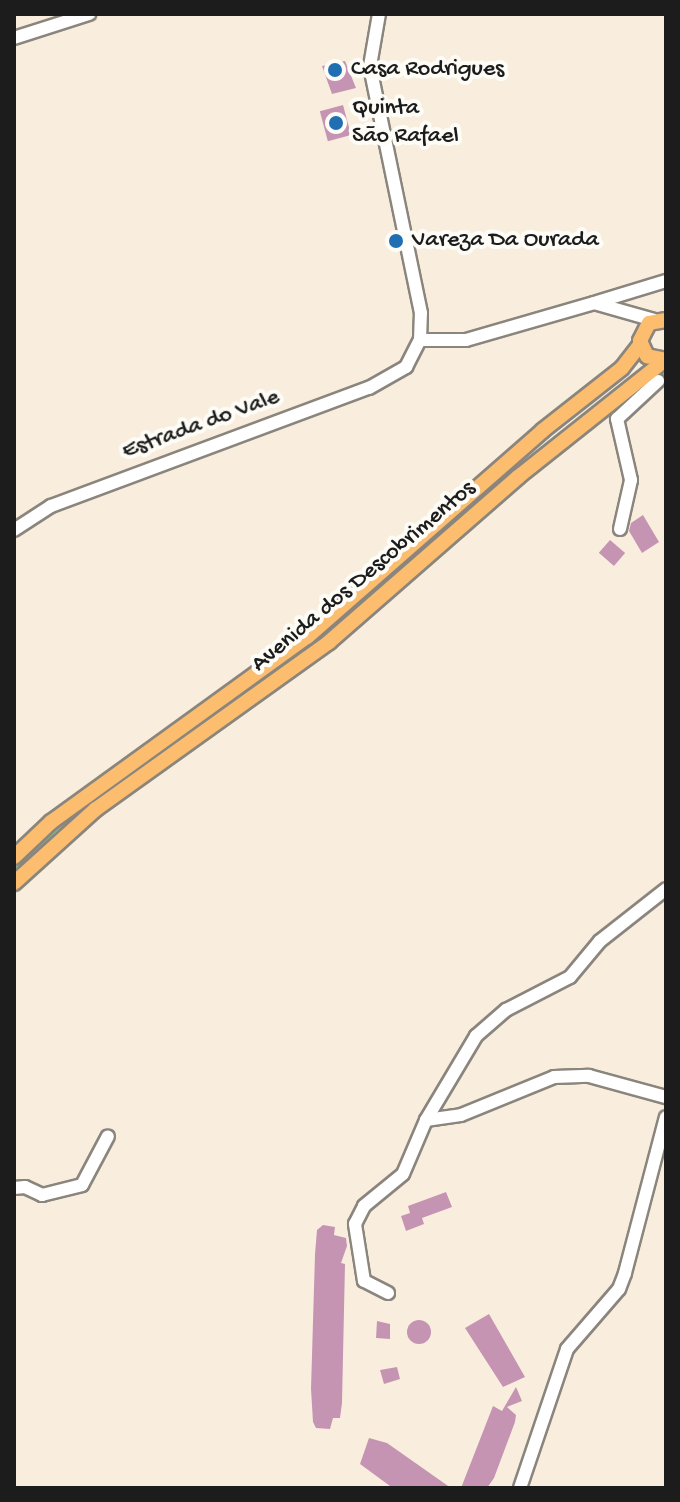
<!DOCTYPE html>
<html>
<head>
<meta charset="utf-8">
<style>
  body { margin:0 }
  #map { position:relative; width:680px; height:1502px; overflow:hidden; background:#f9eede; font-family:"Gochi Hand",sans-serif }
  div>[style] { position:absolute }
  [style*='--x'] { left:calc(var(--x)*1px); top:calc(var(--y)*1px); width:calc(var(--w)*1px); rotate:calc(var(--a)*1deg) }
  .green>* { inset:0; background:#82ce8c }
  .building>* { inset:0; background:#c594b3; transform-origin:0 0 }
  .round { border-radius:50% }
  .roads { filter:drop-shadow(2px 0 #8a857d) drop-shadow(-2px 0 #8a857d) drop-shadow(0 2px #8a857d) drop-shadow(0 -2px #8a857d) }
  .minor>* { height:12px; margin:-6px; padding:0 6px; transform-origin:6px; border-radius:6px; background:#fff }
  .major>* { height:14px; margin:-7px; padding:0 7px; transform-origin:7px; border-radius:7px; background:#fcbd6f }
  .dots>* { width:22px; height:22px; translate:-50% -50%; box-sizing:border-box; border:4px solid #fdfcf7; border-radius:50% }
  span { translate:-50% -50%; white-space:nowrap; text-align:center; line-height:1.15; -webkit-text-stroke:8px #fdfcf7; paint-order:stroke }
  .poi-label { font-size:24px; color:#1c1c1c }
  .left { translate:0 -50%; text-align:left }
  .street-label { font-size:24px; color:#1c1c1c }
  .frame { position:absolute; inset:0; border:16px solid #1c1c1c; pointer-events:none }
</style>
</head>
<body>
<div id="map">
  <div class="green">
    <div style="clip-path:polygon(590px 399px,325px 637px,57px 831px,14px 874px,14px 865px,48px 833px,369px 594px)"></div>
  </div>
  <div class="building">
    <div style="clip-path:polygon(345px 61px,356px 88px,332px 94px,322px 66px)"></div>
    <div style="left:343px;top:105px;width:31px;height:24px;rotate:75deg"></div>
    <div style="clip-path:polygon(643px 515px,659px 542px,642px 553px,629px 531px,631px 523px)"></div>
    <div style="left:610px;top:540px;width:20px;height:17px;rotate:41deg"></div>
    <div style="clip-path:polygon(446px 1192px,452px 1207px,422px 1218px,424px 1224px,406px 1231px,401px 1216px,410px 1213px,408px 1206px)"></div>
    <div style="clip-path:polygon(323px 1225px,335px 1227px,334px 1235px,346px 1238px,347px 1246px,341px 1263px,345px 1264px,342px 1403px,340px 1418px,333px 1418px,330px 1429px,316px 1428px,313px 1422px,311px 1389px,315px 1254px,317px 1230px)"></div>
    <div style="clip-path:polygon(489px 1314px,525px 1377px,503px 1387px,465px 1328px)"></div>
    <div class="round" style="left:407px;top:1320px;width:24px;height:24px"></div>
    <div style="clip-path:polygon(377px 1321px,390px 1324px,390px 1339px,376px 1338px)"></div>
    <div style="clip-path:polygon(397px 1367px,400px 1379px,384px 1384px,380px 1370px)"></div>
    <div style="clip-path:polygon(516px 1387px,522px 1401px,507px 1407px,516px 1415px,515px 1422px,494px 1478px,487px 1488px,461px 1488px,493px 1406px,502px 1411px)"></div>
    <div style="clip-path:polygon(369px 1438px,387px 1443px,451px 1488px,390px 1486px,360px 1464px)"></div>
  </div>
  <div class="roads">
    <div class="minor">
      <div style="--x:14;--y:38;--w:79;--a:-17.7"></div>
      <div style="--x:597;--y:302;--w:72;--a:-16.9"></div>
      <div style="--x:420;--y:340;--w:46;--a:0"></div>
      <div style="--x:466;--y:340;--w:133;--a:-16.1"></div>
      <div style="--x:594;--y:303;--w:62;--a:15.8"></div>
      <div style="--x:620;--y:529;--w:50;--a:-77.3"></div>
      <div style="--x:631;--y:480;--w:63;--a:-102.9"></div>
      <div style="--x:617;--y:419;--w:56;--a:-42.8"></div>
      <div style="--x:14;--y:530;--w:44;--a:-33"></div>
      <div style="--x:51;--y:506;--w:339;--a:-20.4"></div>
      <div style="--x:369;--y:388;--w:43;--a:-29.6"></div>
      <div style="--x:406;--y:367;--w:30;--a:-63"></div>
      <div style="--x:420;--y:340;--w:27;--a:-88"></div>
      <div style="--x:421;--y:313;--w:252;--a:-101.7"></div>
      <div style="--x:370;--y:66;--w:53;--a:-80.2"></div>
      <div style="--x:426;--y:1120;--w:35;--a:-8"></div>
      <div style="--x:461;--y:1115;--w:100;--a:-22.2"></div>
      <div style="--x:554;--y:1077;--w:35;--a:-2"></div>
      <div style="--x:589;--y:1076;--w:80;--a:15.3"></div>
      <div style="--x:14;--y:1188;--w:11;--a:-5"></div>
      <div style="--x:25;--y:1187;--w:19;--a:25"></div>
      <div style="--x:42;--y:1195;--w:41;--a:-14"></div>
      <div style="--x:82;--y:1185;--w:55;--a:-62"></div>
      <div style="--x:388;--y:1293;--w:27;--a:-153"></div>
      <div style="--x:364;--y:1281;--w:58;--a:-99"></div>
      <div style="--x:355;--y:1224;--w:20;--a:-63"></div>
      <div style="--x:364;--y:1206;--w:50;--a:-39.4"></div>
      <div style="--x:403;--y:1174;--w:59;--a:-66.9"></div>
      <div style="--x:426;--y:1120;--w:98;--a:-59.2"></div>
      <div style="--x:476;--y:1036;--w:40;--a:-41"></div>
      <div style="--x:506;--y:1010;--w:72;--a:-27.3"></div>
      <div style="--x:570;--y:977;--w:47;--a:-50.2"></div>
      <div style="--x:600;--y:941;--w:84;--a:-38.2"></div>
      <div style="--x:520;--y:1488;--w:147;--a:-71.3"></div>
      <div style="--x:567;--y:1349;--w:79;--a:-49.1"></div>
      <div style="--x:619;--y:1289;--w:17;--a:-69"></div>
      <div style="--x:625;--y:1273;--w:161;--a:-75.3"></div>
    </div>
    <div class="major">
      <div style="--x:666;--y:320;--w:17;--a:170"></div>
      <div style="--x:649;--y:323;--w:20;--a:117"></div>
      <div style="--x:640;--y:341;--w:17;--a:65"></div>
      <div style="--x:647;--y:356;--w:19;--a:12"></div>
      <div style="--x:14;--y:857;--w:51;--a:-43.4"></div>
      <div style="--x:51;--y:822;--w:316;--a:-35.9"></div>
      <div style="--x:307;--y:637;--w:313;--a:-41.2"></div>
      <div style="--x:542;--y:431;--w:102;--a:-38.2"></div>
      <div style="--x:622;--y:368;--w:29;--a:-52"></div>
      <div style="--x:14;--y:883;--w:110;--a:-42.1"></div>
      <div style="--x:96;--y:809;--w:287;--a:-35.6"></div>
      <div style="--x:329;--y:642;--w:251;--a:-41.1"></div>
      <div style="--x:518;--y:477;--w:188;--a:-38.5"></div>
    </div>
  </div>
  <div class="dots">
    <div style="left:335px;top:70px;background:#1f6fb2"></div>
    <div style="left:336px;top:123px;background:#1f6fb2"></div>
    <div style="left:396px;top:241px;background:#1f6fb2"></div>
  </div>
  <div class="poi-label">
    <span class="left" style="left:351px;top:70px">Casa Rodrigues</span>
    <span class="left" style="left:352px;top:123px">Quinta<br>São Rafael</span>
    <span class="left" style="left:412px;top:241px">Vareza Da Ourada</span>
  </div>
  <div class="street-label">
    <span style="left:201px;top:425px;rotate:-20deg">Estrada do Vale</span>
    <span style="left:364px;top:577px;rotate:-40deg">Avenida dos Descobrimentos</span>
  </div>
  <div class="frame"></div>
</div>
</body>
</html>
